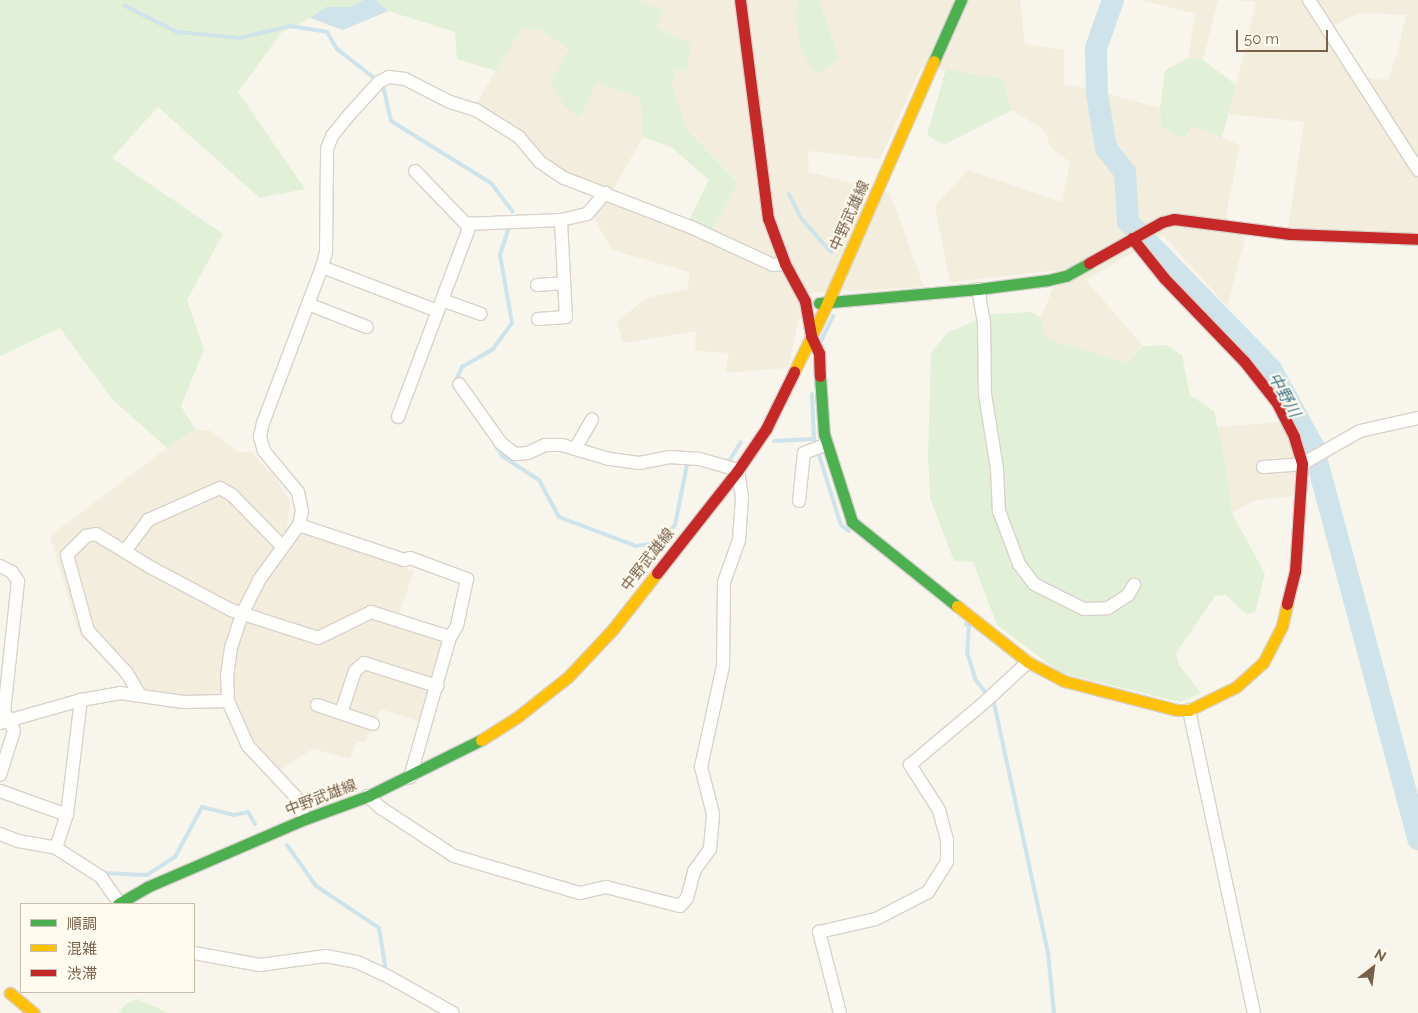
<!DOCTYPE html>
<html>
<head>
<meta charset="utf-8">
<style>
  body { margin:0 }
  #map { position:relative; width:1418px; height:1013px; overflow:hidden; background:#f8f5ed; font-family:Raleway,"Noto Sans JP",sans-serif }
  div>[style] { position:absolute }
  [style*='--x'] { left:calc(var(--x)*1px); top:calc(var(--y)*1px); width:calc(var(--w)*1px); rotate:calc(var(--a)*1deg) }
  .residential>* { inset:0; background:#f3eddd }
  .green>* { inset:0; background:#e2f0d8 }
  .water>* { inset:0; background:#cee4ea }
  .stream>* { height:4px; margin:-2px; padding:0 2px; transform-origin:2px; border-radius:2px; background:#cee4ea }
  .river>* { height:22px; margin:-11px; padding:0 11px; transform-origin:11px; border-radius:11px; background:#cee4ea }
  .roads { filter:drop-shadow(1px 0 #d8d2cb) drop-shadow(-1px 0 #d8d2cb) drop-shadow(0 1px #d8d2cb) drop-shadow(0 -1px #d8d2cb) }
  .street>* { height:12px; margin:-6px; padding:0 6px; transform-origin:6px; border-radius:6px; background:#fefefc }
  .fast>* { height:11px; margin:-5.5px; padding:0 5.5px; transform-origin:5.5px; border-radius:5.5px; background:#4caf50 }
  .slow>* { height:11px; margin:-5.5px; padding:0 5.5px; transform-origin:5.5px; border-radius:5.5px; background:#ffc107 }
  .jam>* { height:11px; margin:-5.5px; padding:0 5.5px; transform-origin:5.5px; border-radius:5.5px; background:#c62828 }
  span { translate:-50% -50%; white-space:nowrap; text-align:center; line-height:1.15; -webkit-text-stroke:4px #fffbef; paint-order:stroke }
  .street-label { font-size:15px; color:#78614b }
  .water-label { font-size:16px; color:#43778c; font-style:italic }
  .legend { position:absolute; left:20px; top:903px; width:175px; height:90px; box-sizing:border-box; background:#fffbef; border:1px solid #c9bdad; margin:0; padding:6px 9px; list-style:none; font-size:15px; color:#78614b }
  .legend li { display:flex; align-items:center; gap:10px; height:25px }
  .legend b { width:25px; border:1px solid #c9bdad }
  .north { position:absolute; left:1348px; top:943px; width:50px; height:50px; -webkit-text-stroke:4px #fffbef; paint-order:stroke; rotate:30deg; font-size:14px; font-weight:700; line-height:20px; text-align:center; color:#78614b }
  .north::after { content:''; display:block; margin:auto; width:18px; height:22px; background:#78614b; clip-path:polygon(50% 0,100% 100%,50% 72%,0 100%) }
  .scale { position:absolute; left:1236px; top:30px; width:92px; height:22px; box-sizing:border-box; border:2px solid #78614b; border-top:0; padding-left:6px; font-size:15px; line-height:18px; white-space:nowrap; color:#78614b; -webkit-text-stroke:4px #fffbef; paint-order:stroke }
</style>
</head>
<body>
<div id="map">
  <div class="residential">
    <div style="clip-path:polygon(637px 0,799px 0,795px 11px,839px 59px,819px 0,1020px 0,1025px 44px,1064px 50px,1064px 84px,1086px 88px,1160px 108px,1161px 127px,1185px 139px,1192px 126px,1240px 145px,1226px 216px,1245px 239px,1227px 306px,1163px 235px,1086px 280px,1143px 346px,1128px 363px,1060px 343px,1044px 335px,1041px 318px,1060px 270px,950px 282px,935px 206px,968px 170px,1062px 202px,1070px 162px,1051px 148px,1044px 130px,1012px 110px,1002px 79px,921px 67px,880px 159px,808px 151px,809px 172px,890px 193px,924px 287px,805px 293px,788px 368px,725px 373px,729px 353px,695px 351px,696px 331px,623px 343px,617px 322px,646px 298px,688px 289px,689px 272px,612px 250px,593px 216px,583px 210px,595px 194px,562px 182px,532px 164px,517px 138px,471px 112px,522px 28px,540px 30px,569px 51px,550px 82px,580px 117px,597px 82px,640px 98px,643px 137px,613px 190px,712px 231px,738px 181px,686px 129px,672px 84px,676px 68px,687px 70px,655px 27px,663px 11px)"></div>
    <div style="clip-path:polygon(1141px 0,1218px 0,1203px 60px,1188px 58px,1195px 14px)"></div>
    <div style="clip-path:polygon(evenodd,1230px 0,1418px 0,1418px 234px,1288px 228px,1304px 122px,1229px 114px,1256px 2px,1230px 0,1359px 13px,1406px 15px,1398px 51px,1388px 80px,1365px 78px,1333px 26px,1359px 13px)"></div>
    <div style="clip-path:polygon(1281px 422px,1294px 452px,1294px 496px,1254px 501px,1232px 513px,1226px 466px,1217px 427px)"></div>
    <div style="clip-path:polygon(195px 429px,211px 431px,238px 452px,251px 452px,275px 477px,290px 501px,287px 525px,414px 571px,399px 614px,449px 630px,421px 722px,380px 709px,365px 742px,357px 742px,350px 759px,313px 749px,280px 770px,252px 739px,234px 696px,188px 699px,127px 684px,78px 632px,50px 536px,167px 448px)"></div>
  </div>
  <div class="green">
    <div style="clip-path:polygon(0 0,363px 0,351px 7px,326px 7px,310px 18px,281px 33px,238px 92px,305px 189px,260px 198px,158px 107px,112px 158px,223px 234px,187px 300px,204px 350px,181px 406px,195px 429px,167px 448px,112px 399px,60px 328px,0 356px)"></div>
    <div style="clip-path:polygon(376px 0,637px 0,663px 11px,656px 28px,691px 44px,687px 71px,676px 69px,672px 84px,686px 129px,738px 182px,712px 231px,688px 222px,709px 180px,671px 147px,643px 137px,640px 98px,597px 82px,580px 117px,565px 107px,550px 82px,569px 50px,540px 30px,522px 28px,496px 71px,457px 59px,455px 32px,388px 11px)"></div>
    <div style="clip-path:polygon(799px 0,819px 0,839px 59px,817px 75px,801px 51px,795px 11px)"></div>
    <div style="clip-path:polygon(1188px 58px,1203px 60px,1236px 85px,1222px 138px,1192px 126px,1184px 139px,1161px 127px,1160px 108px,1165px 70px)"></div>
    <div style="clip-path:polygon(946px 69px,1002px 79px,1012px 110px,944px 145px,927px 135px)"></div>
    <div style="clip-path:polygon(1031px 312px,1041px 318px,1044px 335px,1060px 343px,1128px 363px,1143px 346px,1166px 345px,1182px 355px,1190px 395px,1214px 411px,1226px 466px,1232px 513px,1265px 574px,1255px 612px,1246px 614px,1226px 595px,1215px 596px,1176px 653px,1179px 665px,1201px 693px,1180px 702px,1061px 673px,997px 625px,973px 562px,954px 561px,930px 498px,928px 454px,931px 353px,947px 333px,990px 314px)"></div>
    <div style="clip-path:polygon(137px 999px,169px 1013px,119px 1013px,124px 1005px)"></div>
  </div>
  <div class="water">
    <div style="clip-path:polygon(363px 0,376px 0,388px 11px,343px 30px,310px 18px,326px 7px,351px 7px)"></div>
  </div>
  <div class="stream">
    <div style="--x:125;--y:6;--w:58;--a:26.6"></div>
    <div style="--x:177;--y:32;--w:63;--a:5.4"></div>
    <div style="--x:240;--y:38;--w:51;--a:-13.5"></div>
    <div style="--x:290;--y:26;--w:37;--a:9"></div>
    <div style="--x:327;--y:32;--w:20;--a:60"></div>
    <div style="--x:337;--y:49;--w:46;--a:37.9"></div>
    <div style="--x:383;--y:86;--w:36;--a:77"></div>
    <div style="--x:391;--y:121;--w:118;--a:31.8"></div>
    <div style="--x:491;--y:183;--w:36;--a:53"></div>
    <div style="--x:789;--y:194;--w:25;--a:64"></div>
    <div style="--x:800;--y:217;--w:47;--a:48.5"></div>
    <div style="--x:821;--y:341;--w:28;--a:-64"></div>
    <div style="--x:455;--y:382;--w:17;--a:-65"></div>
    <div style="--x:462;--y:367;--w:36;--a:-30"></div>
    <div style="--x:493;--y:349;--w:32;--a:-54"></div>
    <div style="--x:512;--y:323;--w:69;--a:-100"></div>
    <div style="--x:500;--y:255;--w:29;--a:-72"></div>
    <div style="--x:812;--y:394;--w:45;--a:87.5"></div>
    <div style="--x:814;--y:439;--w:90;--a:72.6"></div>
    <div style="--x:841;--y:525;--w:10;--a:37"></div>
    <div style="--x:774;--y:441;--w:40;--a:-2.9"></div>
    <div style="--x:494;--y:443;--w:15;--a:58"></div>
    <div style="--x:502;--y:456;--w:44;--a:33"></div>
    <div style="--x:539;--y:480;--w:42;--a:61.6"></div>
    <div style="--x:559;--y:517;--w:82;--a:20.6"></div>
    <div style="--x:636;--y:546;--w:25;--a:-9"></div>
    <div style="--x:661;--y:542;--w:22;--a:-51"></div>
    <div style="--x:675;--y:525;--w:61;--a:-78.7"></div>
    <div style="--x:724;--y:460;--w:5;--a:11"></div>
    <div style="--x:729;--y:461;--w:22;--a:-58"></div>
    <div style="--x:966;--y:624;--w:4;--a:34"></div>
    <div style="--x:969;--y:626;--w:26;--a:94"></div>
    <div style="--x:967;--y:652;--w:28;--a:73"></div>
    <div style="--x:975;--y:679;--w:31;--a:52"></div>
    <div style="--x:994;--y:703;--w:256;--a:77.8"></div>
    <div style="--x:1048;--y:953;--w:60;--a:84.3"></div>
    <div style="--x:287;--y:845;--w:50;--a:54.7"></div>
    <div style="--x:316;--y:886;--w:76;--a:33.7"></div>
    <div style="--x:379;--y:928;--w:44;--a:80.8"></div>
    <div style="--x:102;--y:873;--w:45;--a:2.5"></div>
    <div style="--x:147;--y:875;--w:33;--a:-33"></div>
    <div style="--x:175;--y:857;--w:57;--a:-61.6"></div>
    <div style="--x:202;--y:807;--w:33;--a:14"></div>
    <div style="--x:234;--y:815;--w:14;--a:-12"></div>
    <div style="--x:248;--y:812;--w:14;--a:60"></div>
  </div>
  <div class="river">
    <div style="--x:1113;--y:0;--w:51;--a:109.5"></div>
    <div style="--x:1096;--y:48;--w:46;--a:88.8"></div>
    <div style="--x:1097;--y:94;--w:55;--a:80.5"></div>
    <div style="--x:1106;--y:148;--w:31;--a:52"></div>
    <div style="--x:1125;--y:172;--w:50;--a:86.6"></div>
    <div style="--x:1128;--y:222;--w:205;--a:45.8"></div>
    <div style="--x:1271;--y:369;--w:88;--a:61.4"></div>
    <div style="--x:1313;--y:446;--w:407;--a:75"></div>
  </div>
  <div class="roads">
    <div class="street">
      <div style="--x:1309;--y:0;--w:202;--a:57.3"></div>
      <div style="--x:415;--y:171;--w:74;--a:46.1"></div>
      <div style="--x:466;--y:224;--w:95;--a:-2.4"></div>
      <div style="--x:322;--y:267;--w:124;--a:20.8"></div>
      <div style="--x:537;--y:285;--w:27;--a:-4"></div>
      <div style="--x:978;--y:289;--w:36;--a:80"></div>
      <div style="--x:984;--y:324;--w:70;--a:89.2"></div>
      <div style="--x:985;--y:394;--w:76;--a:80.9"></div>
      <div style="--x:997;--y:469;--w:42;--a:87.3"></div>
      <div style="--x:999;--y:511;--w:57;--a:69.3"></div>
      <div style="--x:1019;--y:564;--w:25;--a:53"></div>
      <div style="--x:1034;--y:584;--w:56;--a:26.6"></div>
      <div style="--x:1084;--y:609;--w:24;--a:-2"></div>
      <div style="--x:1108;--y:608;--w:24;--a:-33"></div>
      <div style="--x:1128;--y:595;--w:12;--a:-59"></div>
      <div style="--x:442;--y:300;--w:41;--a:19.7"></div>
      <div style="--x:308;--y:304;--w:63;--a:21.3"></div>
      <div style="--x:538;--y:319;--w:28;--a:-4"></div>
      <div style="--x:566;--y:317;--w:97;--a:-93"></div>
      <div style="--x:561;--y:220;--w:27;--a:-13"></div>
      <div style="--x:587;--y:214;--w:28;--a:-49"></div>
      <div style="--x:398;--y:417;--w:207;--a:-69.4"></div>
      <div style="--x:575;--y:449;--w:34;--a:-60"></div>
      <div style="--x:1263;--y:467;--w:39;--a:-4"></div>
      <div style="--x:1302;--y:464;--w:67;--a:-29.6"></div>
      <div style="--x:1360;--y:431;--w:59;--a:-12.6"></div>
      <div style="--x:799;--y:501;--w:48;--a:-84.1"></div>
      <div style="--x:804;--y:453;--w:25;--a:-21"></div>
      <div style="--x:299;--y:525;--w:111;--a:18.4"></div>
      <div style="--x:404;--y:560;--w:6;--a:-18"></div>
      <div style="--x:410;--y:558;--w:61;--a:20.2"></div>
      <div style="--x:467;--y:579;--w:48;--a:102"></div>
      <div style="--x:457;--y:626;--w:13;--a:122"></div>
      <div style="--x:125;--y:551;--w:39;--a:-53"></div>
      <div style="--x:148;--y:520;--w:79;--a:-24"></div>
      <div style="--x:220;--y:488;--w:14;--a:30"></div>
      <div style="--x:232;--y:495;--w:71;--a:45.6"></div>
      <div style="--x:0;--y:566;--w:13;--a:27"></div>
      <div style="--x:12;--y:572;--w:11;--a:56"></div>
      <div style="--x:18;--y:581;--w:131;--a:96.1"></div>
      <div style="--x:4;--y:711;--w:22;--a:63"></div>
      <div style="--x:14;--y:731;--w:46;--a:107.7"></div>
      <div style="--x:140;--y:695;--w:27;--a:-121"></div>
      <div style="--x:126;--y:672;--w:56;--a:-132.8"></div>
      <div style="--x:88;--y:631;--w:79;--a:-105.4"></div>
      <div style="--x:67;--y:555;--w:27;--a:-45"></div>
      <div style="--x:86;--y:536;--w:10;--a:-11"></div>
      <div style="--x:96;--y:534;--w:66;--a:31.3"></div>
      <div style="--x:152;--y:568;--w:89;--a:28"></div>
      <div style="--x:231;--y:610;--w:91;--a:17.8"></div>
      <div style="--x:318;--y:638;--w:59;--a:-26.1"></div>
      <div style="--x:371;--y:612;--w:83;--a:17.6"></div>
      <div style="--x:450;--y:637;--w:146;--a:105.9"></div>
      <div style="--x:317;--y:705;--w:59;--a:18.7"></div>
      <div style="--x:1189;--y:710;--w:310;--a:77.9"></div>
      <div style="--x:341;--y:713;--w:44;--a:-71.6"></div>
      <div style="--x:355;--y:671;--w:12;--a:-42"></div>
      <div style="--x:364;--y:663;--w:77;--a:17.5"></div>
      <div style="--x:0;--y:723;--w:84;--a:-15.9"></div>
      <div style="--x:81;--y:700;--w:40;--a:-10"></div>
      <div style="--x:120;--y:693;--w:64;--a:8.1"></div>
      <div style="--x:183;--y:702;--w:45;--a:-1.3"></div>
      <div style="--x:0;--y:791;--w:71;--a:19.7"></div>
      <div style="--x:368;--y:796;--w:18;--a:43"></div>
      <div style="--x:381;--y:808;--w:87;--a:33.3"></div>
      <div style="--x:454;--y:856;--w:131;--a:16.4"></div>
      <div style="--x:580;--y:893;--w:27;--a:-13"></div>
      <div style="--x:606;--y:887;--w:76;--a:14.4"></div>
      <div style="--x:680;--y:906;--w:11;--a:-49"></div>
      <div style="--x:687;--y:898;--w:28;--a:-75"></div>
      <div style="--x:694;--y:871;--w:27;--a:-54"></div>
      <div style="--x:710;--y:849;--w:35;--a:-85"></div>
      <div style="--x:713;--y:814;--w:49;--a:-104.3"></div>
      <div style="--x:701;--y:767;--w:103;--a:-77.7"></div>
      <div style="--x:723;--y:666;--w:84;--a:-89.3"></div>
      <div style="--x:724;--y:582;--w:45;--a:-70.3"></div>
      <div style="--x:739;--y:540;--w:42;--a:-85.9"></div>
      <div style="--x:742;--y:498;--w:28;--a:-98"></div>
      <div style="--x:738;--y:470;--w:41;--a:-164.2"></div>
      <div style="--x:699;--y:459;--w:29;--a:-176"></div>
      <div style="--x:670;--y:457;--w:32;--a:169"></div>
      <div style="--x:639;--y:463;--w:30;--a:-172"></div>
      <div style="--x:609;--y:459;--w:49;--a:-163.4"></div>
      <div style="--x:562;--y:445;--w:17;--a:180"></div>
      <div style="--x:545;--y:445;--w:19;--a:155"></div>
      <div style="--x:528;--y:453;--w:13;--a:176"></div>
      <div style="--x:515;--y:454;--w:18;--a:-142"></div>
      <div style="--x:501;--y:443;--w:72;--a:-125.4"></div>
      <div style="--x:305;--y:819;--w:25;--a:-113"></div>
      <div style="--x:295;--y:796;--w:69;--a:-133.2"></div>
      <div style="--x:248;--y:746;--w:49;--a:-114"></div>
      <div style="--x:228;--y:701;--w:25;--a:-92"></div>
      <div style="--x:227;--y:676;--w:28;--a:-82"></div>
      <div style="--x:231;--y:648;--w:36;--a:-72"></div>
      <div style="--x:242;--y:614;--w:38;--a:-63"></div>
      <div style="--x:259;--y:580;--w:68;--a:-54"></div>
      <div style="--x:299;--y:525;--w:14;--a:-78"></div>
      <div style="--x:302;--y:511;--w:19;--a:-102"></div>
      <div style="--x:298;--y:492;--w:53;--a:-129.7"></div>
      <div style="--x:264;--y:451;--w:15;--a:-106"></div>
      <div style="--x:260;--y:437;--w:14;--a:-78"></div>
      <div style="--x:263;--y:423;--w:167;--a:-69.3"></div>
      <div style="--x:322;--y:267;--w:16;--a:-75"></div>
      <div style="--x:326;--y:252;--w:103;--a:-89.4"></div>
      <div style="--x:327;--y:149;--w:14;--a:-69"></div>
      <div style="--x:332;--y:136;--w:28;--a:-51"></div>
      <div style="--x:350;--y:114;--w:43;--a:-47.8"></div>
      <div style="--x:379;--y:82;--w:11;--a:-27"></div>
      <div style="--x:389;--y:77;--w:16;--a:7"></div>
      <div style="--x:405;--y:79;--w:51;--a:27.1"></div>
      <div style="--x:450;--y:102;--w:27;--a:17"></div>
      <div style="--x:476;--y:110;--w:51;--a:32.1"></div>
      <div style="--x:519;--y:137;--w:33;--a:50"></div>
      <div style="--x:540;--y:162;--w:29;--a:34"></div>
      <div style="--x:564;--y:178;--w:138;--a:21.2"></div>
      <div style="--x:693;--y:228;--w:88;--a:24.8"></div>
      <div style="--x:773;--y:265;--w:12;--a:-5"></div>
      <div style="--x:0;--y:834;--w:19;--a:21"></div>
      <div style="--x:18;--y:841;--w:39;--a:10"></div>
      <div style="--x:56;--y:848;--w:54;--a:32.8"></div>
      <div style="--x:101;--y:877;--w:32;--a:55"></div>
      <div style="--x:56;--y:848;--w:35;--a:-72"></div>
      <div style="--x:67;--y:815;--w:116;--a:-83.1"></div>
      <div style="--x:194;--y:953;--w:67;--a:10.3"></div>
      <div style="--x:260;--y:965;--w:67;--a:-7.8"></div>
      <div style="--x:326;--y:956;--w:32;--a:11"></div>
      <div style="--x:357;--y:962;--w:35;--a:25"></div>
      <div style="--x:389;--y:977;--w:73;--a:29.4"></div>
      <div style="--x:840;--y:1013;--w:84;--a:-104.5"></div>
      <div style="--x:819;--y:932;--w:58;--a:-12.8"></div>
      <div style="--x:876;--y:919;--w:59;--a:-27.4"></div>
      <div style="--x:928;--y:892;--w:36;--a:-58"></div>
      <div style="--x:947;--y:862;--w:22;--a:-90"></div>
      <div style="--x:947;--y:840;--w:31;--a:-105"></div>
      <div style="--x:939;--y:810;--w:54;--a:-122.8"></div>
      <div style="--x:910;--y:765;--w:99;--a:-40.1"></div>
      <div style="--x:986;--y:701;--w:57;--a:-42.9"></div>
    </div>
    <div class="fast">
      <div style="--x:934;--y:61;--w:67;--a:-66.1"></div>
      <div style="--x:819;--y:303;--w:160;--a:-5"></div>
      <div style="--x:978;--y:289;--w:71;--a:-7.3"></div>
      <div style="--x:1048;--y:280;--w:18;--a:-13"></div>
      <div style="--x:1066;--y:276;--w:26;--a:-29"></div>
      <div style="--x:820;--y:376;--w:58;--a:86.1"></div>
      <div style="--x:824;--y:434;--w:92;--a:72.3"></div>
      <div style="--x:852;--y:522;--w:134;--a:38.7"></div>
      <div style="--x:118;--y:904;--w:34;--a:-30"></div>
      <div style="--x:147;--y:887;--w:172;--a:-23.3"></div>
      <div style="--x:305;--y:819;--w:67;--a:-20.1"></div>
      <div style="--x:368;--y:796;--w:126;--a:-26.4"></div>
    </div>
    <div class="slow">
      <div style="--x:794;--y:372;--w:78;--a:-64.1"></div>
      <div style="--x:828;--y:302;--w:263;--a:-66.3"></div>
      <div style="--x:957;--y:606;--w:90;--a:38.3"></div>
      <div style="--x:1028;--y:662;--w:41;--a:27.8"></div>
      <div style="--x:1064;--y:681;--w:117;--a:14.4"></div>
      <div style="--x:1177;--y:710;--w:12;--a:0"></div>
      <div style="--x:1189;--y:710;--w:52;--a:-26.1"></div>
      <div style="--x:1236;--y:687;--w:36;--a:-42"></div>
      <div style="--x:1263;--y:663;--w:42;--a:-62.8"></div>
      <div style="--x:1282;--y:626;--w:23;--a:-77"></div>
      <div style="--x:481;--y:740;--w:41;--a:-32.2"></div>
      <div style="--x:516;--y:718;--w:66;--a:-38.3"></div>
      <div style="--x:568;--y:677;--w:66;--a:-46.8"></div>
      <div style="--x:613;--y:629;--w:71;--a:-51.8"></div>
      <div style="--x:10;--y:993;--w:31;--a:40"></div>
    </div>
    <div class="jam">
      <div style="--x:740;--y:0;--w:220;--a:82.7"></div>
      <div style="--x:768;--y:218;--w:49;--a:69.7"></div>
      <div style="--x:785;--y:264;--w:42;--a:61.6"></div>
      <div style="--x:805;--y:301;--w:36;--a:80"></div>
      <div style="--x:811;--y:336;--w:19;--a:65"></div>
      <div style="--x:819;--y:353;--w:23;--a:88"></div>
      <div style="--x:1132;--y:238;--w:51;--a:51.3"></div>
      <div style="--x:1164;--y:278;--w:115;--a:46.1"></div>
      <div style="--x:1244;--y:361;--w:53;--a:51.8"></div>
      <div style="--x:1277;--y:403;--w:38;--a:63"></div>
      <div style="--x:1294;--y:437;--w:28;--a:73"></div>
      <div style="--x:1302;--y:464;--w:107;--a:93.7"></div>
      <div style="--x:1295;--y:571;--w:34;--a:104"></div>
      <div style="--x:1089;--y:263;--w:84;--a:-29.3"></div>
      <div style="--x:1162;--y:222;--w:12;--a:-14"></div>
      <div style="--x:1174;--y:219;--w:117;--a:7.4"></div>
      <div style="--x:1290;--y:234;--w:128;--a:2.2"></div>
      <div style="--x:657;--y:573;--w:131;--a:-51.8"></div>
      <div style="--x:738;--y:470;--w:50;--a:-55.7"></div>
      <div style="--x:766;--y:429;--w:64;--a:-63.8"></div>
    </div>
  </div>
  <div class="street-label">
    <span style="left:850px;top:216px;rotate:-66deg">中野武雄線</span>
    <span style="left:648px;top:560px;rotate:-52deg">中野武雄線</span>
    <span style="left:321px;top:798px;rotate:-21deg">中野武雄線</span>
  </div>
  <div class="water-label">
    <span style="left:1284px;top:395px;rotate:61deg">中野川</span>
  </div>
  <ul class="legend">
  <li><b style="height:6px;background:#4caf50"></b>順調</li>
  <li><b style="height:6px;background:#ffc107"></b>混雑</li>
  <li><b style="height:6px;background:#c62828"></b>渋滞</li>
  </ul>
  <div class="north">N</div>
  <div class="scale">50 m</div>
</div>
</body>
</html>
